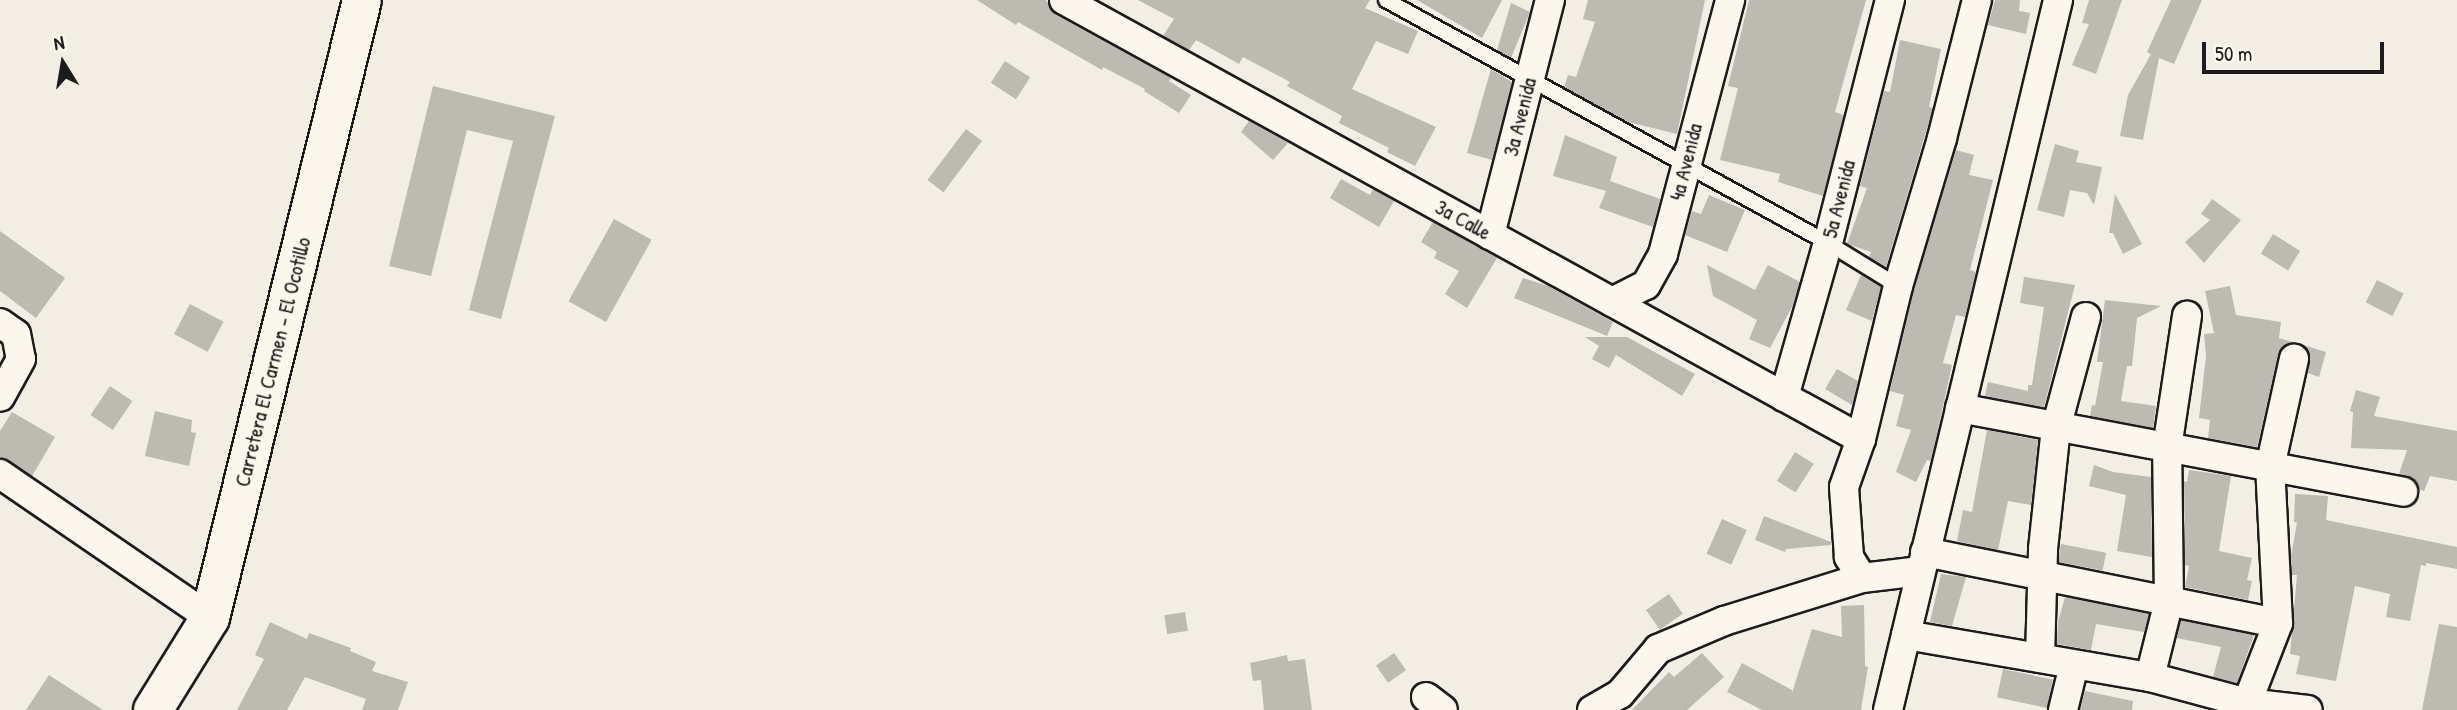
<!DOCTYPE html>
<html>
<head>
<meta charset="utf-8">
<style>
  body { margin:0 }
  #map { position:relative; width:2457px; height:710px; overflow:hidden; background:#f2eee4; font-family:"Patrick Hand",sans-serif }
  div>[style] { position:absolute }
  [style*='--x'] { left:calc(var(--x)*1px); top:calc(var(--y)*1px); width:calc(var(--w)*1px); rotate:calc(var(--a)*1deg) }
  .building>* { inset:0; background:#bdbab1; transform-origin:0 0 }
  .roads { filter:drop-shadow(2px 0 #1c1c1c) drop-shadow(-2px 0 #1c1c1c) drop-shadow(0 2px #1c1c1c) drop-shadow(0 -2px #1c1c1c) }
  .lane>* { height:14px; margin:-7px; padding:0 7px; transform-origin:7px; border-radius:7px; background:#fbf7ec }
  .street>* { height:28px; margin:-14px; padding:0 14px; transform-origin:14px; border-radius:14px; background:#fbf7ec }
  .secondary>* { height:38px; margin:-19px; padding:0 19px; transform-origin:19px; border-radius:19px; background:#fbf7ec }
  span { translate:-50% -50%; white-space:nowrap; text-align:center; line-height:1.15; -webkit-text-stroke:7px #fbf7ec; paint-order:stroke }
  .street-label { font-size:21px; color:#1c1c1c }
  .north { position:absolute; left:28px; top:28px; width:70px; height:70px; -webkit-text-stroke:5px #fbf7ec; paint-order:stroke; rotate:349deg; font-size:19px; font-weight:700; line-height:28px; text-align:center; color:#1c1c1c }
  .north::after { content:''; display:block; margin:auto; width:24px; height:32px; background:#1c1c1c; clip-path:polygon(50% 0,100% 100%,50% 72%,0 100%) }
  .scale { position:absolute; left:2202px; top:42px; width:182px; height:32px; box-sizing:border-box; border:4px solid #1c1c1c; border-top:0; padding-left:9px; font-size:21px; line-height:24px; white-space:nowrap; color:#1c1c1c; -webkit-text-stroke:5px #fbf7ec; paint-order:stroke }
</style>
</head>
<body>
<div id="map">
  <div class="building">
    <div style="clip-path:polygon(977px 0,1046px 0,1056px 15px,1171px 78px,1169px 81px,1191px 95px,1179px 113px,1144px 91px,1145px 89px,1103px 67px,1102px 70px,1018px 22px,1016px 25px)"></div>
    <div style="clip-path:polygon(1138px 0,1370px 0,1365px 8px,1418px 31px,1408px 54px,1376px 41px,1352px 89px,1436px 127px,1415px 166px,1387px 152px,1389px 148px,1339px 123px,1342px 116px,1287px 86px,1290px 82px,1243px 57px,1239px 64px,1196px 40px,1189px 50px,1163px 36px,1174px 19px)"></div>
    <div style="clip-path:polygon(1417px 0,1502px 0,1482px 38px)"></div>
    <div style="clip-path:polygon(1588px 0,1705px 0,1677px 134px,1628px 122px,1564px 87px,1568px 75px,1576px 77px,1595px 22px,1583px 19px)"></div>
    <div style="clip-path:polygon(1749px 0,1866px 0,1835px 112px,1844px 115px,1823px 196px,1778px 182px,1780px 174px,1720px 160px,1738px 88px,1728px 86px)"></div>
    <div style="clip-path:polygon(1995px 0,2020px 0,2019px 11px,2030px 13px,2026px 34px,1988px 25px)"></div>
    <div style="clip-path:polygon(2089px 0,2122px 0,2096px 74px,2072px 65px,2089px 24px,2082px 23px)"></div>
    <div style="clip-path:polygon(2171px 0,2202px 0,2174px 64px,2159px 58px,2143px 140px,2120px 136px,2128px 95px,2151px 54px,2147px 52px)"></div>
    <div style="clip-path:polygon(1511px 3px,1530px 12px,1511px 58px,1497px 50px)"></div>
    <div style="clip-path:polygon(1900px 40px,1941px 49px,1929px 107px,1933px 108px,1886px 267px,1869px 257px,1871px 252px,1847px 244px,1867px 188px,1860px 186px,1884px 91px,1890px 92px)"></div>
    <div style="left:1005px;top:61px;width:30px;height:26px;rotate:33deg"></div>
    <div style="clip-path:polygon(1491px 69px,1512px 82px,1492px 160px,1467px 153px)"></div>
    <div style="clip-path:polygon(433px 86px,555px 116px,501px 319px,469px 310px,513px 141px,467px 130px,431px 276px,389px 266px)"></div>
    <div style="clip-path:polygon(1249px 121px,1288px 143px,1273px 160px,1241px 132px)"></div>
    <div style="left:966px;top:129px;width:20px;height:64px;rotate:37deg"></div>
    <div style="clip-path:polygon(1565px 135px,1617px 157px,1610px 181px,1660px 199px,1653px 227px,1599px 208px,1606px 191px,1553px 176px)"></div>
    <div style="clip-path:polygon(2055px 144px,2079px 151px,2076px 162px,2102px 167px,2094px 205px,2087px 193px,2070px 190px,2064px 217px,2037px 210px)"></div>
    <div style="clip-path:polygon(1956px 150px,1974px 155px,1969px 175px,1993px 180px,1970px 270px,1976px 272px,1965px 317px,1956px 315px,1943px 363px,1952px 365px,1931px 461px,1927px 460px,1916px 482px,1896px 472px,1911px 430px,1896px 426px,1904px 395px,1890px 391px,1914px 290px)"></div>
    <div style="clip-path:polygon(1341px 179px,1370px 195px,1373px 189px,1394px 201px,1379px 227px,1330px 198px)"></div>
    <div style="clip-path:polygon(2115px 194px,2142px 244px,2123px 254px,2113px 233px,2109px 233px)"></div>
    <div style="clip-path:polygon(1709px 195px,1745px 210px,1727px 252px,1685px 235px,1692px 211px,1701px 214px)"></div>
    <div style="clip-path:polygon(2212px 199px,2241px 220px,2204px 263px,2185px 242px,2210px 220px,2201px 214px)"></div>
    <div style="left:614px;top:219px;width:43px;height:94px;rotate:29deg"></div>
    <div style="clip-path:polygon(1433px 222px,1497px 258px,1467px 308px,1445px 294px,1459px 271px,1434px 258px,1437px 252px,1421px 242px)"></div>
    <div style="clip-path:polygon(0 231px,65px 278px,36px 318px,0 291px)"></div>
    <div style="left:2273px;top:234px;width:32px;height:23px;rotate:32deg"></div>
    <div style="clip-path:polygon(1707px 265px,1755px 290px,1768px 265px,1800px 282px,1792px 307px,1770px 348px,1749px 339px,1757px 320px,1713px 296px)"></div>
    <div style="clip-path:polygon(1861px 275px,1881px 287px,1872px 321px,1846px 310px)"></div>
    <div style="clip-path:polygon(2024px 277px,2075px 285px,2044px 407px,1985px 396px,1988px 382px,2028px 391px,2028px 385px,2032px 385px,2044px 307px,2020px 303px)"></div>
    <div style="clip-path:polygon(1523px 278px,1548px 286px,1613px 322px,1607px 336px,1514px 298px)"></div>
    <div style="left:2377px;top:280px;width:30px;height:25px;rotate:27deg"></div>
    <div style="clip-path:polygon(2230px 286px,2236px 315px,2281px 322px,2279px 338px,2296px 343px,2282px 347px,2278px 355px,2257px 447px,2208px 438px,2210px 420px,2199px 418px,2206px 356px,2204px 334px,2214px 333px,2205px 291px)"></div>
    <div style="clip-path:polygon(2105px 300px,2161px 306px,2137px 318px,2132px 366px,2127px 366px,2121px 401px,2156px 406px,2153px 428px,2090px 416px,2092px 405px,2095px 406px,2103px 362px,2097px 362px)"></div>
    <div style="left:190px;top:304px;width:38px;height:34px;rotate:28deg"></div>
    <div style="clip-path:polygon(1585px 337px,1627px 337px,1695px 374px,1682px 396px,1616px 355px,1609px 368px,1592px 359px,1599px 346px)"></div>
    <div style="clip-path:polygon(2300px 344px,2326px 352px,2319px 377px,2308px 373px,2310px 355px)"></div>
    <div style="clip-path:polygon(1837px 369px,1858px 381px,1852px 405px,1825px 389px)"></div>
    <div style="left:110px;top:386px;width:27px;height:35px;rotate:34deg"></div>
    <div style="clip-path:polygon(2356px 390px,2380px 397px,2374px 416px,2457px 431px,2457px 481px,2430px 476px,2424px 491px,2419px 489px,2413px 479px,2399px 474px,2407px 450px,2351px 448px,2353px 412px,2350px 411px)"></div>
    <div style="clip-path:polygon(155px 411px,192px 420px,191px 432px,196px 433px,189px 466px,145px 456px)"></div>
    <div style="clip-path:polygon(12px 412px,55px 437px,32px 476px,0 457px,0 431px)"></div>
    <div style="clip-path:polygon(1987px 430px,2038px 440px,2031px 505px,2008px 501px,1998px 550px,1957px 541px,1963px 510px,1972px 512px)"></div>
    <div style="left:1795px;top:452px;width:22px;height:34px;rotate:32deg"></div>
    <div style="clip-path:polygon(2094px 465px,2113px 472px,2151px 477px,2152px 557px,2117px 551px,2126px 495px,2089px 486px)"></div>
    <div style="clip-path:polygon(2189px 470px,2231px 476px,2219px 551px,2252px 558px,2247px 580px,2252px 581px,2248px 600px,2185px 587px,2189px 566px,2185px 565px,2184px 481px,2187px 482px)"></div>
    <div style="clip-path:polygon(2295px 494px,2328px 496px,2326px 520px,2457px 547px,2457px 569px,2426px 563px,2426px 566px,2421px 565px,2410px 621px,2386px 617px,2390px 594px,2355px 586px,2336px 681px,2296px 674px,2300px 656px,2290px 654px,2297px 575px,2292px 575px,2291px 557px,2297px 522px,2294px 522px)"></div>
    <div style="clip-path:polygon(1764px 516px,1831px 542px,1831px 545px,1786px 549px,1785px 552px,1755px 540px)"></div>
    <div style="left:1722px;top:519px;width:27px;height:38px;rotate:24deg"></div>
    <div style="left:2061px;top:544px;width:46px;height:18px;rotate:11deg"></div>
    <div style="clip-path:polygon(1941px 574px,1966px 577px,1952px 626px,1930px 622px)"></div>
    <div style="left:1669px;top:594px;width:24px;height:28px;rotate:55deg"></div>
    <div style="clip-path:polygon(2065px 597px,2149px 614px,2144px 632px,2096px 624px,2091px 650px,2057px 644px,2058px 622px)"></div>
    <div style="clip-path:polygon(1864px 605px,1865px 666px,1868px 667px,1861px 710px,1762px 710px,1727px 692px,1742px 663px,1792px 690px,1792px 693px,1812px 629px,1842px 637px,1841px 606px)"></div>
    <div style="left:1185px;top:612px;width:19px;height:21px;rotate:81deg"></div>
    <div style="clip-path:polygon(2181px 620px,2254px 635px,2237px 683px,2213px 677px,2221px 647px,2177px 638px)"></div>
    <div style="clip-path:polygon(270px 622px,307px 639px,309px 633px,351px 648px,350px 651px,376px 662px,372px 671px,408px 682px,398px 710px,362px 710px,366px 699px,305px 677px,287px 710px,237px 710px,264px 659px,255px 655px)"></div>
    <div style="clip-path:polygon(2439px 624px,2457px 627px,2457px 710px,2422px 710px)"></div>
    <div style="left:1394px;top:653px;width:21px;height:22px;rotate:55deg"></div>
    <div style="clip-path:polygon(1702px 653px,1724px 677px,1687px 710px,1632px 710px,1669px 672px,1674px 677px)"></div>
    <div style="clip-path:polygon(1287px 655px,1288px 661px,1305px 659px,1312px 710px,1264px 710px,1261px 680px,1253px 681px,1250px 663px)"></div>
    <div style="left:2003px;top:669px;width:51px;height:29px;rotate:12deg"></div>
    <div style="clip-path:polygon(49px 675px,103px 710px,26px 710px)"></div>
    <div style="clip-path:polygon(2085px 691px,2133px 701px,2132px 710px,2080px 710px)"></div>
  </div>
  <div class="roads">
    <div class="lane">
      <div style="--x:1386;--y:0;--w:504;--a:28.8"></div>
      <div style="--x:1828;--y:243;--w:82;--a:31.6"></div>
    </div>
    <div class="street">
      <div style="--x:1064;--y:0;--w:910;--a:28.85"></div>
      <div style="--x:1490;--y:235;--w:243;--a:-75.7"></div>
      <div style="--x:1612;--y:302;--w:38;--a:-27"></div>
      <div style="--x:1646;--y:285;--w:35;--a:-61"></div>
      <div style="--x:1663;--y:254;--w:263;--a:-75.2"></div>
      <div style="--x:0;--y:323;--w:19;--a:35"></div>
      <div style="--x:16;--y:334;--w:25;--a:79"></div>
      <div style="--x:21;--y:359;--w:43;--a:118.9"></div>
      <div style="--x:1784;--y:397;--w:160;--a:-74.1"></div>
      <div style="--x:1828;--y:243;--w:251;--a:-75.7"></div>
      <div style="--x:1960;--y:408;--w:451;--a:10.7"></div>
      <div style="--x:0;--y:474;--w:255;--a:34.4"></div>
      <div style="--x:1925;--y:552;--w:360;--a:11.4"></div>
      <div style="--x:1862;--y:578;--w:25;--a:-122"></div>
      <div style="--x:1849;--y:557;--w:70;--a:-94.1"></div>
      <div style="--x:1844;--y:487;--w:51;--a:-70.5"></div>
      <div style="--x:1861;--y:439;--w:157;--a:-76.4"></div>
      <div style="--x:1898;--y:286;--w:154;--a:-73.4"></div>
      <div style="--x:1942;--y:138;--w:142;--a:-75.8"></div>
      <div style="--x:1906;--y:635;--w:248;--a:9.8"></div>
      <div style="--x:2150;--y:677;--w:100;--a:15"></div>
      <div style="--x:2247;--y:703;--w:61;--a:6.5"></div>
      <div style="--x:2040;--y:658;--w:109;--a:-88.4"></div>
      <div style="--x:2043;--y:549;--w:122;--a:-83.9"></div>
      <div style="--x:2056;--y:428;--w:115;--a:-74.9"></div>
      <div style="--x:2150;--y:677;--w:78;--a:-76"></div>
      <div style="--x:2169;--y:601;--w:153;--a:-90.7"></div>
      <div style="--x:2167;--y:448;--w:134;--a:-81.4"></div>
      <div style="--x:1426;--y:697;--w:21;--a:37"></div>
      <div style="--x:2247;--y:703;--w:86;--a:-68.8"></div>
      <div style="--x:2278;--y:623;--w:156;--a:-92.9"></div>
      <div style="--x:2270;--y:467;--w:111;--a:-77.5"></div>
      <div style="--x:1592;--y:710;--w:32;--a:-30"></div>
      <div style="--x:1620;--y:694;--w:59;--a:-49.8"></div>
      <div style="--x:1658;--y:649;--w:72;--a:-23"></div>
      <div style="--x:1724;--y:621;--w:145;--a:-17.3"></div>
      <div style="--x:1862;--y:578;--w:59;--a:-6.8"></div>
      <div style="--x:1888;--y:710;--w:730;--a:-76.53"></div>
      <div style="--x:2063;--y:710;--w:46;--a:-76.3"></div>
    </div>
    <div class="secondary">
      <div style="--x:153;--y:710;--w:108;--a:-58.2"></div>
      <div style="--x:210;--y:618;--w:636;--a:-76.18"></div>
    </div>
  </div>
  <div class="street-label">
    <span style="left:1520px;top:117px;rotate:-76deg">3a Avenida</span>
    <span style="left:1686px;top:162px;rotate:-76deg">4a Avenida</span>
    <span style="left:1839px;top:199px;rotate:-76deg">5a Avenida</span>
    <span style="left:1463px;top:220px;rotate:29deg">3a Calle</span>
    <span style="left:273px;top:362px;rotate:-76deg">Carretera El Carmen - El Ocotillo</span>
  </div>
  <div class="north">N</div>
  <div class="scale">50 m</div>
</div>
</body>
</html>
